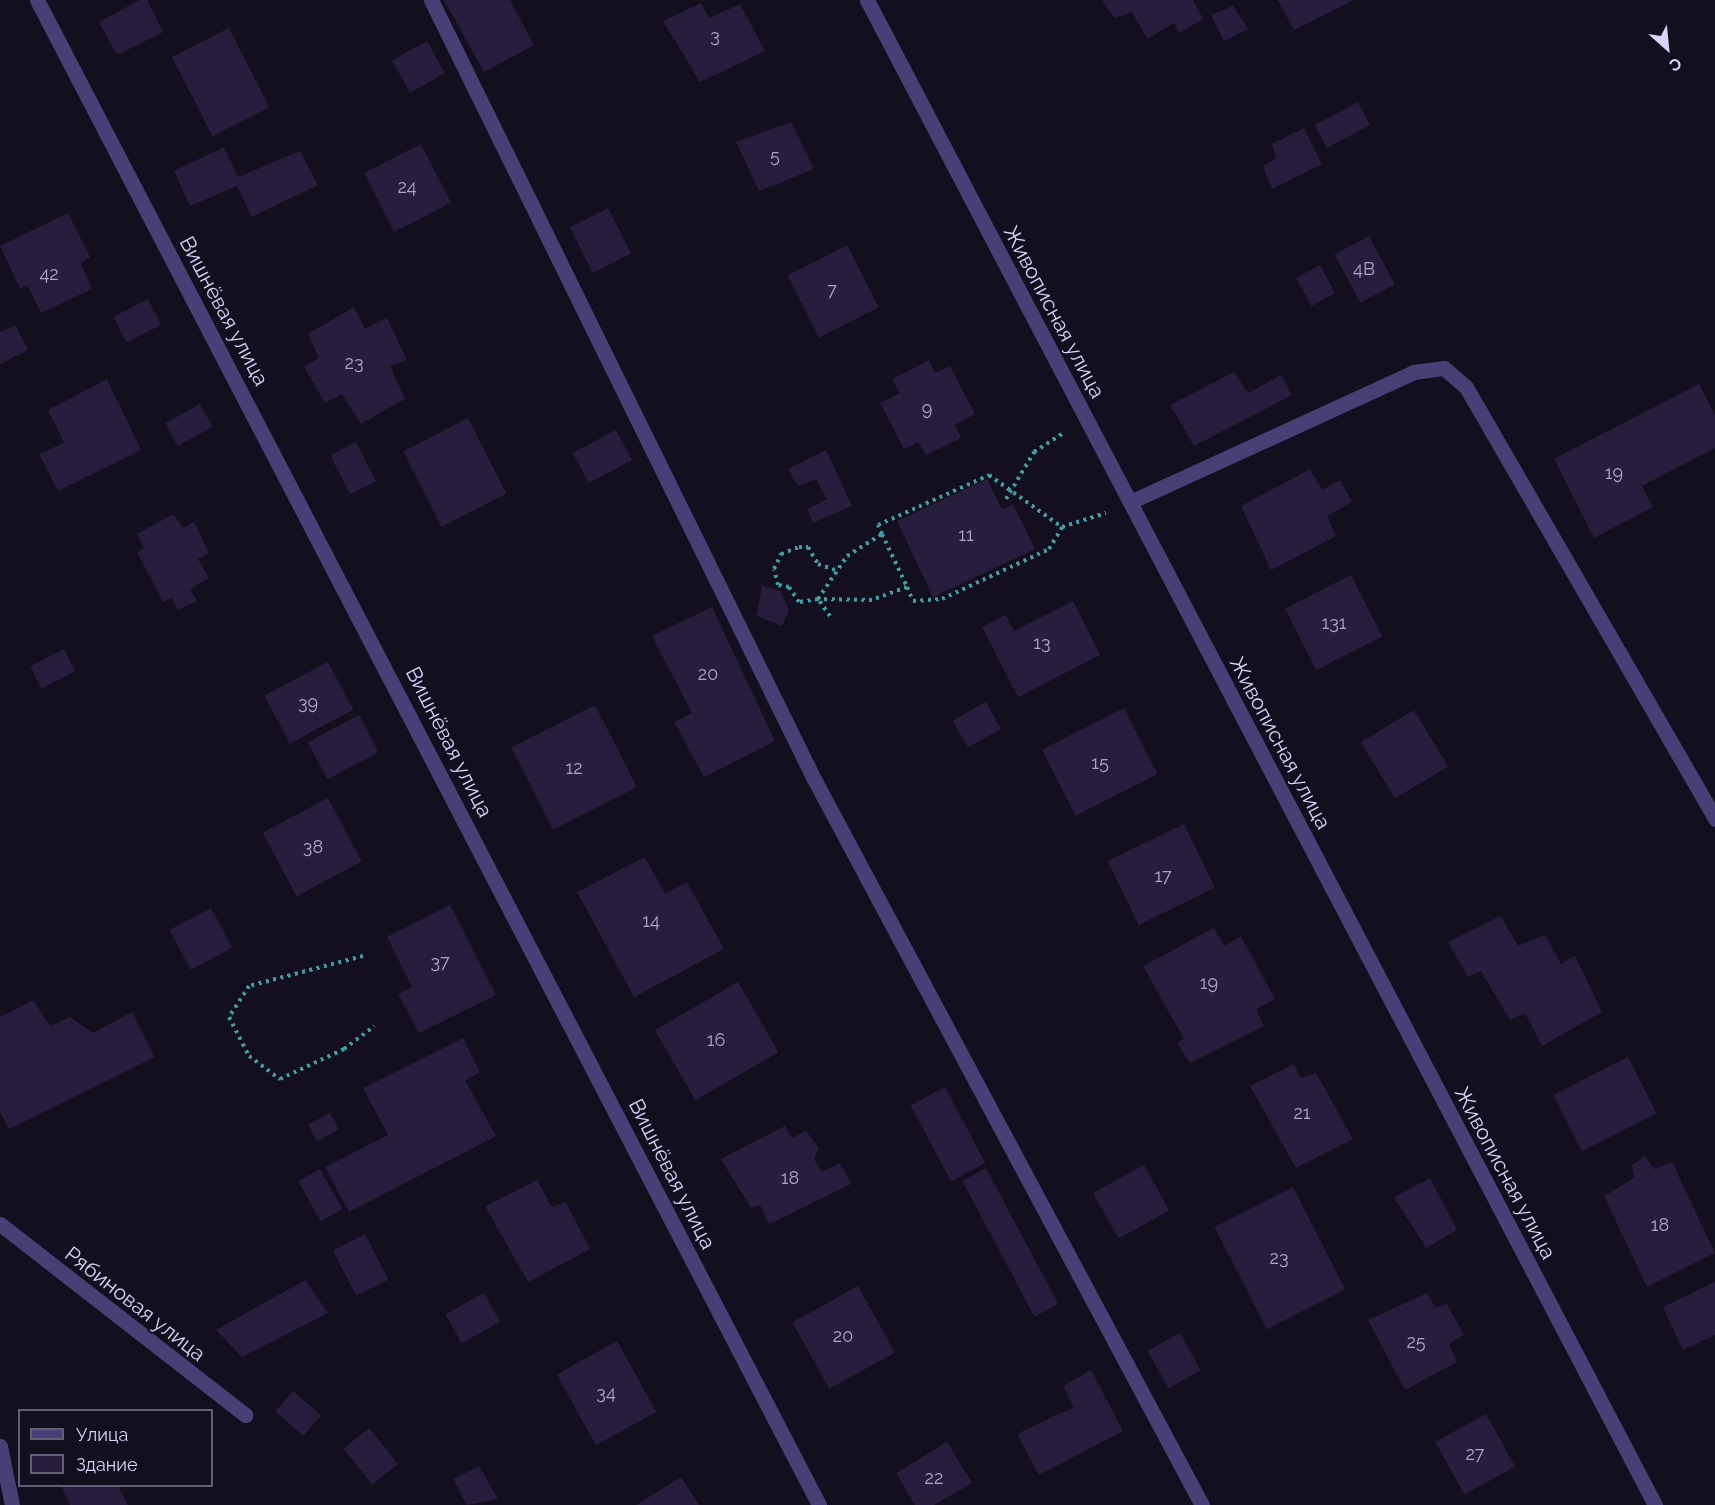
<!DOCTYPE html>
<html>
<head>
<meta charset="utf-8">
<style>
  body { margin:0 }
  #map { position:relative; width:1715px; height:1505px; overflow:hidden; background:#130f1e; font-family:Raleway,sans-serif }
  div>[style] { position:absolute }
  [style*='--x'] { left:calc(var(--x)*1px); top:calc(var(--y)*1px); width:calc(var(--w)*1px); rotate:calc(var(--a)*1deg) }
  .building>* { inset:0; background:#271d3d; transform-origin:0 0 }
  .path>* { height:4px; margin-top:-2px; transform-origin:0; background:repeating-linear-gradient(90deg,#3d9fa2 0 3px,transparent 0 7.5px) }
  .minor>* { height:15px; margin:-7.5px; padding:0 7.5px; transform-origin:7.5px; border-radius:7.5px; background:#474077 }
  span { translate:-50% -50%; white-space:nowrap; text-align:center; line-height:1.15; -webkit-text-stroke:4.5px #130f1e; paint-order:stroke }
  .number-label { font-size:18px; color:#ada5ca }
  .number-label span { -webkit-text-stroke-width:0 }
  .street-label { font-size:21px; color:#dad2f9 }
  .legend { position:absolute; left:18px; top:1409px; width:195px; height:78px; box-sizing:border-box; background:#130f1e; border:2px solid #635d76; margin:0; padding:8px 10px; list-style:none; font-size:18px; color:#dad2f9 }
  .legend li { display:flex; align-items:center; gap:12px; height:30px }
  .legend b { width:30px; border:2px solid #635d76 }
  .north { position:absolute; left:1637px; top:18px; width:60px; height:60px; -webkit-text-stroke:4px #130f1e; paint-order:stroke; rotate:153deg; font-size:16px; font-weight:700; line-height:24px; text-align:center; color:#dad2f9 }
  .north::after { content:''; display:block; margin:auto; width:21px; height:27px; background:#dad2f9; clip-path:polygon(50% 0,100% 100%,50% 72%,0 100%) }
</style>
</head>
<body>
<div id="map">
  <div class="building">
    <div style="clip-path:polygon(140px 0,147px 0,163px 32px,117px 55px,99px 22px)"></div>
    <div style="clip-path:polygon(444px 0,510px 0,534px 45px,484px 72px)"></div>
    <div style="clip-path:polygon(1102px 0,1193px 0,1203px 19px,1179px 33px,1174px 23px,1147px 39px,1132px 12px,1114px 18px)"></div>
    <div style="clip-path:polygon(1278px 0,1353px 0,1294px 30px)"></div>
    <div style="clip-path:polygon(701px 3px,709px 18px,740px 4px,765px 51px,700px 82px,663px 21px)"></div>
    <div style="clip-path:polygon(1233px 6px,1248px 29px,1224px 41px,1211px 15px)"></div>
    <div style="left:229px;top:28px;width:89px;height:64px;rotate:63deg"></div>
    <div style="left:427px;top:41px;width:37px;height:40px;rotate:61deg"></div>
    <div style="left:1358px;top:102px;width:26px;height:49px;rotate:62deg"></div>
    <div style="clip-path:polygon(791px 122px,814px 169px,759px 191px,736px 142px)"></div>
    <div style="clip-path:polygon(1304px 128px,1322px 164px,1272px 189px,1263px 166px,1276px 158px,1272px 144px)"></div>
    <div style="left:421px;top:144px;width:66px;height:64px;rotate:63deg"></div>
    <div style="clip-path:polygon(224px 147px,238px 177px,300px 151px,318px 185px,252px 217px,237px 186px,190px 206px,174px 171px)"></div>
    <div style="left:608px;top:208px;width:51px;height:43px;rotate:63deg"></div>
    <div style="clip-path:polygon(68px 213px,90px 257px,81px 263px,92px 289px,41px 313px,27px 285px,20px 289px,0 246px)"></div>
    <div style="left:1369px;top:236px;width:55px;height:39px;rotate:62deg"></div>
    <div style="left:847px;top:245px;width:70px;height:67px;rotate:63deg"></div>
    <div style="left:1320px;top:265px;width:32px;height:27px;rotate:62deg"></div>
    <div style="left:148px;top:299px;width:29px;height:39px;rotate:63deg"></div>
    <div style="clip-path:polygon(354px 307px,365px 329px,387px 318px,407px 360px,390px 366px,405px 399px,361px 424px,342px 394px,325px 403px,304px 367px,319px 358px,308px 334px)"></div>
    <div style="clip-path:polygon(15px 325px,28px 350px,0 364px,0 332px)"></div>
    <div style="clip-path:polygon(929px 360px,935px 373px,950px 366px,975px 414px,955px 425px,961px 438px,926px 455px,918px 442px,904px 449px,880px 403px,900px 393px,892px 379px)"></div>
    <div style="clip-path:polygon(1234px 372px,1248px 393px,1281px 375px,1292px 395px,1194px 446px,1170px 405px)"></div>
    <div style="clip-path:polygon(107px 379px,141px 450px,58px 491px,39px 454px,64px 443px,48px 410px)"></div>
    <div style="clip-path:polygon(1699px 384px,1715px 415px,1715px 448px,1642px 486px,1653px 507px,1594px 538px,1554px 459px)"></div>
    <div style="left:200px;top:404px;width:26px;height:40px;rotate:61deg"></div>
    <div style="left:468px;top:418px;width:85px;height:73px;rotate:63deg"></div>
    <div style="left:616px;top:430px;width:34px;height:49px;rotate:62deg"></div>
    <div style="left:356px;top:442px;width:44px;height:29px;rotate:63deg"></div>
    <div style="clip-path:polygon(826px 450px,852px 506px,813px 523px,807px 509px,827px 499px,816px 479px,798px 486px,788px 469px)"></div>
    <div style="clip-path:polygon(1310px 469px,1322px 490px,1340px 480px,1352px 502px,1327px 516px,1336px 536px,1271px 570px,1241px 506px)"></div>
    <div style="clip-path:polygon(987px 479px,1002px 509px,1013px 504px,1035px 549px,933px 597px,897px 521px)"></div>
    <div style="clip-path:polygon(173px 514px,183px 528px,194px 522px,209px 553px,198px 559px,209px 578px,190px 589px,197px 601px,178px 610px,172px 598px,163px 602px,137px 552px,144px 548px,137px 534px)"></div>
    <div style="left:1351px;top:575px;width:69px;height:74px;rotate:63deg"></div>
    <div style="clip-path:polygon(762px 586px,780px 591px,789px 610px,782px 626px,757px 616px)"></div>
    <div style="clip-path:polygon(1073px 601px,1100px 655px,1018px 697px,982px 627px,1006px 615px,1014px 631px)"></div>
    <div style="clip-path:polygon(712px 607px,775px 741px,704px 777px,674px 722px,692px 713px,652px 636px)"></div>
    <div style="left:64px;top:649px;width:25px;height:38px;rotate:63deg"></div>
    <div style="left:328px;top:662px;width:54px;height:72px;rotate:62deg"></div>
    <div style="left:986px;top:702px;width:31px;height:38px;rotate:61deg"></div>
    <div style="left:595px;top:705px;width:92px;height:94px;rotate:63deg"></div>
    <div style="left:1124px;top:708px;width:74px;height:92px;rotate:63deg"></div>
    <div style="left:1414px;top:710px;width:66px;height:62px;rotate:59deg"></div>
    <div style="left:359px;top:715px;width:42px;height:58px;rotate:62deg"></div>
    <div style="left:328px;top:798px;width:72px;height:74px;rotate:62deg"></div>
    <div style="left:1184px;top:824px;width:71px;height:85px;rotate:64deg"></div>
    <div style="clip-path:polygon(645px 857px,665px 894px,687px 882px,724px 949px,634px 997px,577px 892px)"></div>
    <div style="clip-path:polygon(450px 905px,496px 995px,419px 1033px,398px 994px,412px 987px,387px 937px)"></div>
    <div style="left:211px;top:908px;width:45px;height:47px;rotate:62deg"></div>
    <div style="clip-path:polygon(1501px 916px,1518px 946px,1545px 935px,1561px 964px,1575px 956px,1602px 1012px,1542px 1046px,1525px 1013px,1510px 1020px,1481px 971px,1468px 977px,1448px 942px)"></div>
    <div style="clip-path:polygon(1214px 928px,1224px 946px,1241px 936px,1275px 999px,1256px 1009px,1264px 1026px,1190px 1063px,1177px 1043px,1184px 1039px,1143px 966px)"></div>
    <div style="left:738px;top:982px;width:81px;height:96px;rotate:60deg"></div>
    <div style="clip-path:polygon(33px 1000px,50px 1026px,70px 1017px,93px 1033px,132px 1012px,155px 1057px,9px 1129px,0 1112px,0 1017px)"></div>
    <div style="clip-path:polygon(463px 1038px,480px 1072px,465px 1080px,496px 1136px,349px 1212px,325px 1167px,388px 1135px,363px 1088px)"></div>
    <div style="left:1628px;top:1057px;width:63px;height:84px;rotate:63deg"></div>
    <div style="clip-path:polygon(1294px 1064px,1301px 1078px,1316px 1073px,1353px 1139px,1296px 1168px,1250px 1086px)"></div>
    <div style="left:945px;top:1087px;width:86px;height:39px;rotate:62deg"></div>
    <div style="left:330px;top:1113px;width:19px;height:25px;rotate:62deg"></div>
    <div style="clip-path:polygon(785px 1126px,792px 1138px,806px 1131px,819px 1148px,814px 1159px,822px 1172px,840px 1163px,851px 1184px,769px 1224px,760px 1205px,751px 1208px,721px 1159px)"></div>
    <div style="clip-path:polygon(1645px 1156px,1654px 1169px,1672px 1162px,1715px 1253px,1647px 1287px,1604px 1196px,1634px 1178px,1632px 1165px)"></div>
    <div style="left:1144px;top:1165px;width:52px;height:58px;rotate:61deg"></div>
    <div style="left:986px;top:1168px;width:154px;height:27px;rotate:62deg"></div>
    <div style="left:320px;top:1169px;width:46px;height:25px;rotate:61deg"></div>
    <div style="clip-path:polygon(1430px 1178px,1457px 1230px,1426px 1248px,1394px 1197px)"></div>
    <div style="clip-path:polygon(537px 1180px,552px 1207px,566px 1202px,590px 1249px,528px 1282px,485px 1206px)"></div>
    <div style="left:1293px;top:1187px;width:115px;height:88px;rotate:63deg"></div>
    <div style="left:365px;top:1234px;width:51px;height:36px;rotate:63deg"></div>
    <div style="clip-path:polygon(305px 1280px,328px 1313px,242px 1357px,216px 1330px)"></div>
    <div style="clip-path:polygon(1715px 1282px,1715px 1335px,1683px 1350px,1663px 1307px)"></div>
    <div style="left:858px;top:1286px;width:76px;height:75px;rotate:61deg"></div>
    <div style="left:484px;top:1293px;width:33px;height:44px;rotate:61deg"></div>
    <div style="clip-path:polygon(1427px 1293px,1435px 1307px,1447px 1304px,1464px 1335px,1449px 1344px,1457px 1362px,1405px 1390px,1368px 1320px)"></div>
    <div style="left:1180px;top:1333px;width:43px;height:37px;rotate:61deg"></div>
    <div style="left:617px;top:1341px;width:81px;height:69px;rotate:61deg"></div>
    <div style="clip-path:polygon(1091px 1370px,1123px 1431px,1039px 1475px,1017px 1434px,1074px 1407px,1063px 1386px)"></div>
    <div style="left:293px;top:1391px;width:37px;height:27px;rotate:41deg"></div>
    <div style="left:1486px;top:1414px;width:60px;height:58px;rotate:61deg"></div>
    <div style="left:369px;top:1428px;width:46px;height:33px;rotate:51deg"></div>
    <div style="clip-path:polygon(947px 1442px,972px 1483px,934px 1505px,915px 1505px,896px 1473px)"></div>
    <div style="clip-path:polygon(479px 1466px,498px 1499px,467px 1505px,453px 1479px)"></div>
    <div style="clip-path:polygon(681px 1477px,699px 1505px,636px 1505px)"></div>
    <div style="clip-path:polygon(61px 1486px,118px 1486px,128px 1505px,70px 1505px)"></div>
  </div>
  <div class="path">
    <div style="--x:1006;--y:499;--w:55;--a:-59.2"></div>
    <div style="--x:1034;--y:452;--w:37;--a:-33"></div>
    <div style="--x:882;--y:534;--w:10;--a:-114"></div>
    <div style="--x:878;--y:525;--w:122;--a:-24.2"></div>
    <div style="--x:989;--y:475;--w:90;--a:35.5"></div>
    <div style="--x:1062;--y:527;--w:46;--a:-17.7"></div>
    <div style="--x:907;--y:587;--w:37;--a:160"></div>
    <div style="--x:872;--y:600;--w:54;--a:-178.9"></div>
    <div style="--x:818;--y:599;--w:52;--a:-56"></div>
    <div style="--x:847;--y:556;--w:41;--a:-32.2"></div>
    <div style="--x:882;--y:534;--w:59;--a:64.7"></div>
    <div style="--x:907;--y:587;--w:15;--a:67"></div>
    <div style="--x:913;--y:601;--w:29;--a:-4"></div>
    <div style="--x:942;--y:599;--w:118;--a:-25"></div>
    <div style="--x:1049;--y:549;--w:26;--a:-59"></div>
    <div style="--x:830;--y:616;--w:21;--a:-125"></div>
    <div style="--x:818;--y:599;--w:19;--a:171"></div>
    <div style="--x:799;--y:602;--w:18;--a:-124"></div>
    <div style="--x:789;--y:587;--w:11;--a:-170"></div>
    <div style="--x:778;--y:585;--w:16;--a:-104"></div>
    <div style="--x:774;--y:569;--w:17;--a:-65"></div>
    <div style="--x:781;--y:554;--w:19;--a:-21"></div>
    <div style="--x:799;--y:547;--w:9;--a:0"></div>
    <div style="--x:808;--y:547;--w:20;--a:60"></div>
    <div style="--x:818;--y:564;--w:18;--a:19"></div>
    <div style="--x:363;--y:956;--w:118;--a:165.3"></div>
    <div style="--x:249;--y:986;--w:37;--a:123"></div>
    <div style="--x:229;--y:1017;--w:44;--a:62.9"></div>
    <div style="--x:249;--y:1056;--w:39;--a:37"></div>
    <div style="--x:280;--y:1079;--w:71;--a:-25.1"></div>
    <div style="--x:344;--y:1049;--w:38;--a:-37"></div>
  </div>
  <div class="minor">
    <div style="--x:37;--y:0;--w:1696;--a:62.54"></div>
    <div style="--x:431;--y:0;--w:868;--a:63.82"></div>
    <div style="--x:814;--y:779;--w:823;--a:61.88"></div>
    <div style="--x:867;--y:0;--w:1699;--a:62.36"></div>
    <div style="--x:1130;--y:502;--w:312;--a:-24.6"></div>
    <div style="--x:1414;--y:372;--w:30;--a:-8"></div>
    <div style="--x:1444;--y:368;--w:29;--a:41"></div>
    <div style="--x:1466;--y:387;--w:499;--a:60"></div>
    <div style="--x:0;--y:1224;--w:311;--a:37.9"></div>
    <div style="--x:0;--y:1446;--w:60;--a:78.5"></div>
  </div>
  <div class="number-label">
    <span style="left:715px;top:36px">3</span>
    <span style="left:775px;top:156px">5</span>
    <span style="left:407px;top:187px">24</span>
    <span style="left:1364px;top:269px">4В</span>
    <span style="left:49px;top:274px">42</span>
    <span style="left:832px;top:290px">7</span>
    <span style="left:354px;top:363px">23</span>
    <span style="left:927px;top:409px">9</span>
    <span style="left:1614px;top:473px">19</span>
    <span style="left:966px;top:535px">11</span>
    <span style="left:1334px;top:623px">131</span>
    <span style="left:1042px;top:643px">13</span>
    <span style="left:708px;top:674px">20</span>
    <span style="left:308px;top:703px">39</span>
    <span style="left:1100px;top:763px">15</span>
    <span style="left:574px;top:768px">12</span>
    <span style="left:313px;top:847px">38</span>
    <span style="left:1163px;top:876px">17</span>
    <span style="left:651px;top:921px">14</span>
    <span style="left:440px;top:962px">37</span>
    <span style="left:1209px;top:983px">19</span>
    <span style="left:716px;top:1040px">16</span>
    <span style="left:1302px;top:1113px">21</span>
    <span style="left:790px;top:1178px">18</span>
    <span style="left:1660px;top:1225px">18</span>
    <span style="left:1279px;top:1258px">23</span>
    <span style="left:843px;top:1336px">20</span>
    <span style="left:1416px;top:1342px">25</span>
    <span style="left:606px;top:1393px">34</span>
    <span style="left:1475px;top:1454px">27</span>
    <span style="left:934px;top:1478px">22</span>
  </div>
  <div class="street-label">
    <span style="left:224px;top:311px;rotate:62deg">Вишнёвая улица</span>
    <span style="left:1054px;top:312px;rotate:62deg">Живописная улица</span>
    <span style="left:449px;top:742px;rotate:63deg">Вишнёвая улица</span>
    <span style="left:1280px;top:743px;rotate:62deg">Живописная улица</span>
    <span style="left:1505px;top:1173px;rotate:62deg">Живописная улица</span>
    <span style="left:672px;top:1174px;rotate:63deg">Вишнёвая улица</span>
    <span style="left:135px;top:1304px;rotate:38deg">Рябиновая улица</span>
  </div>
  <ul class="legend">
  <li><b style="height:8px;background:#474077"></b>Улица</li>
  <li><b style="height:16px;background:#271d3d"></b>Здание</li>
  </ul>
  <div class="north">С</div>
</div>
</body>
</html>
